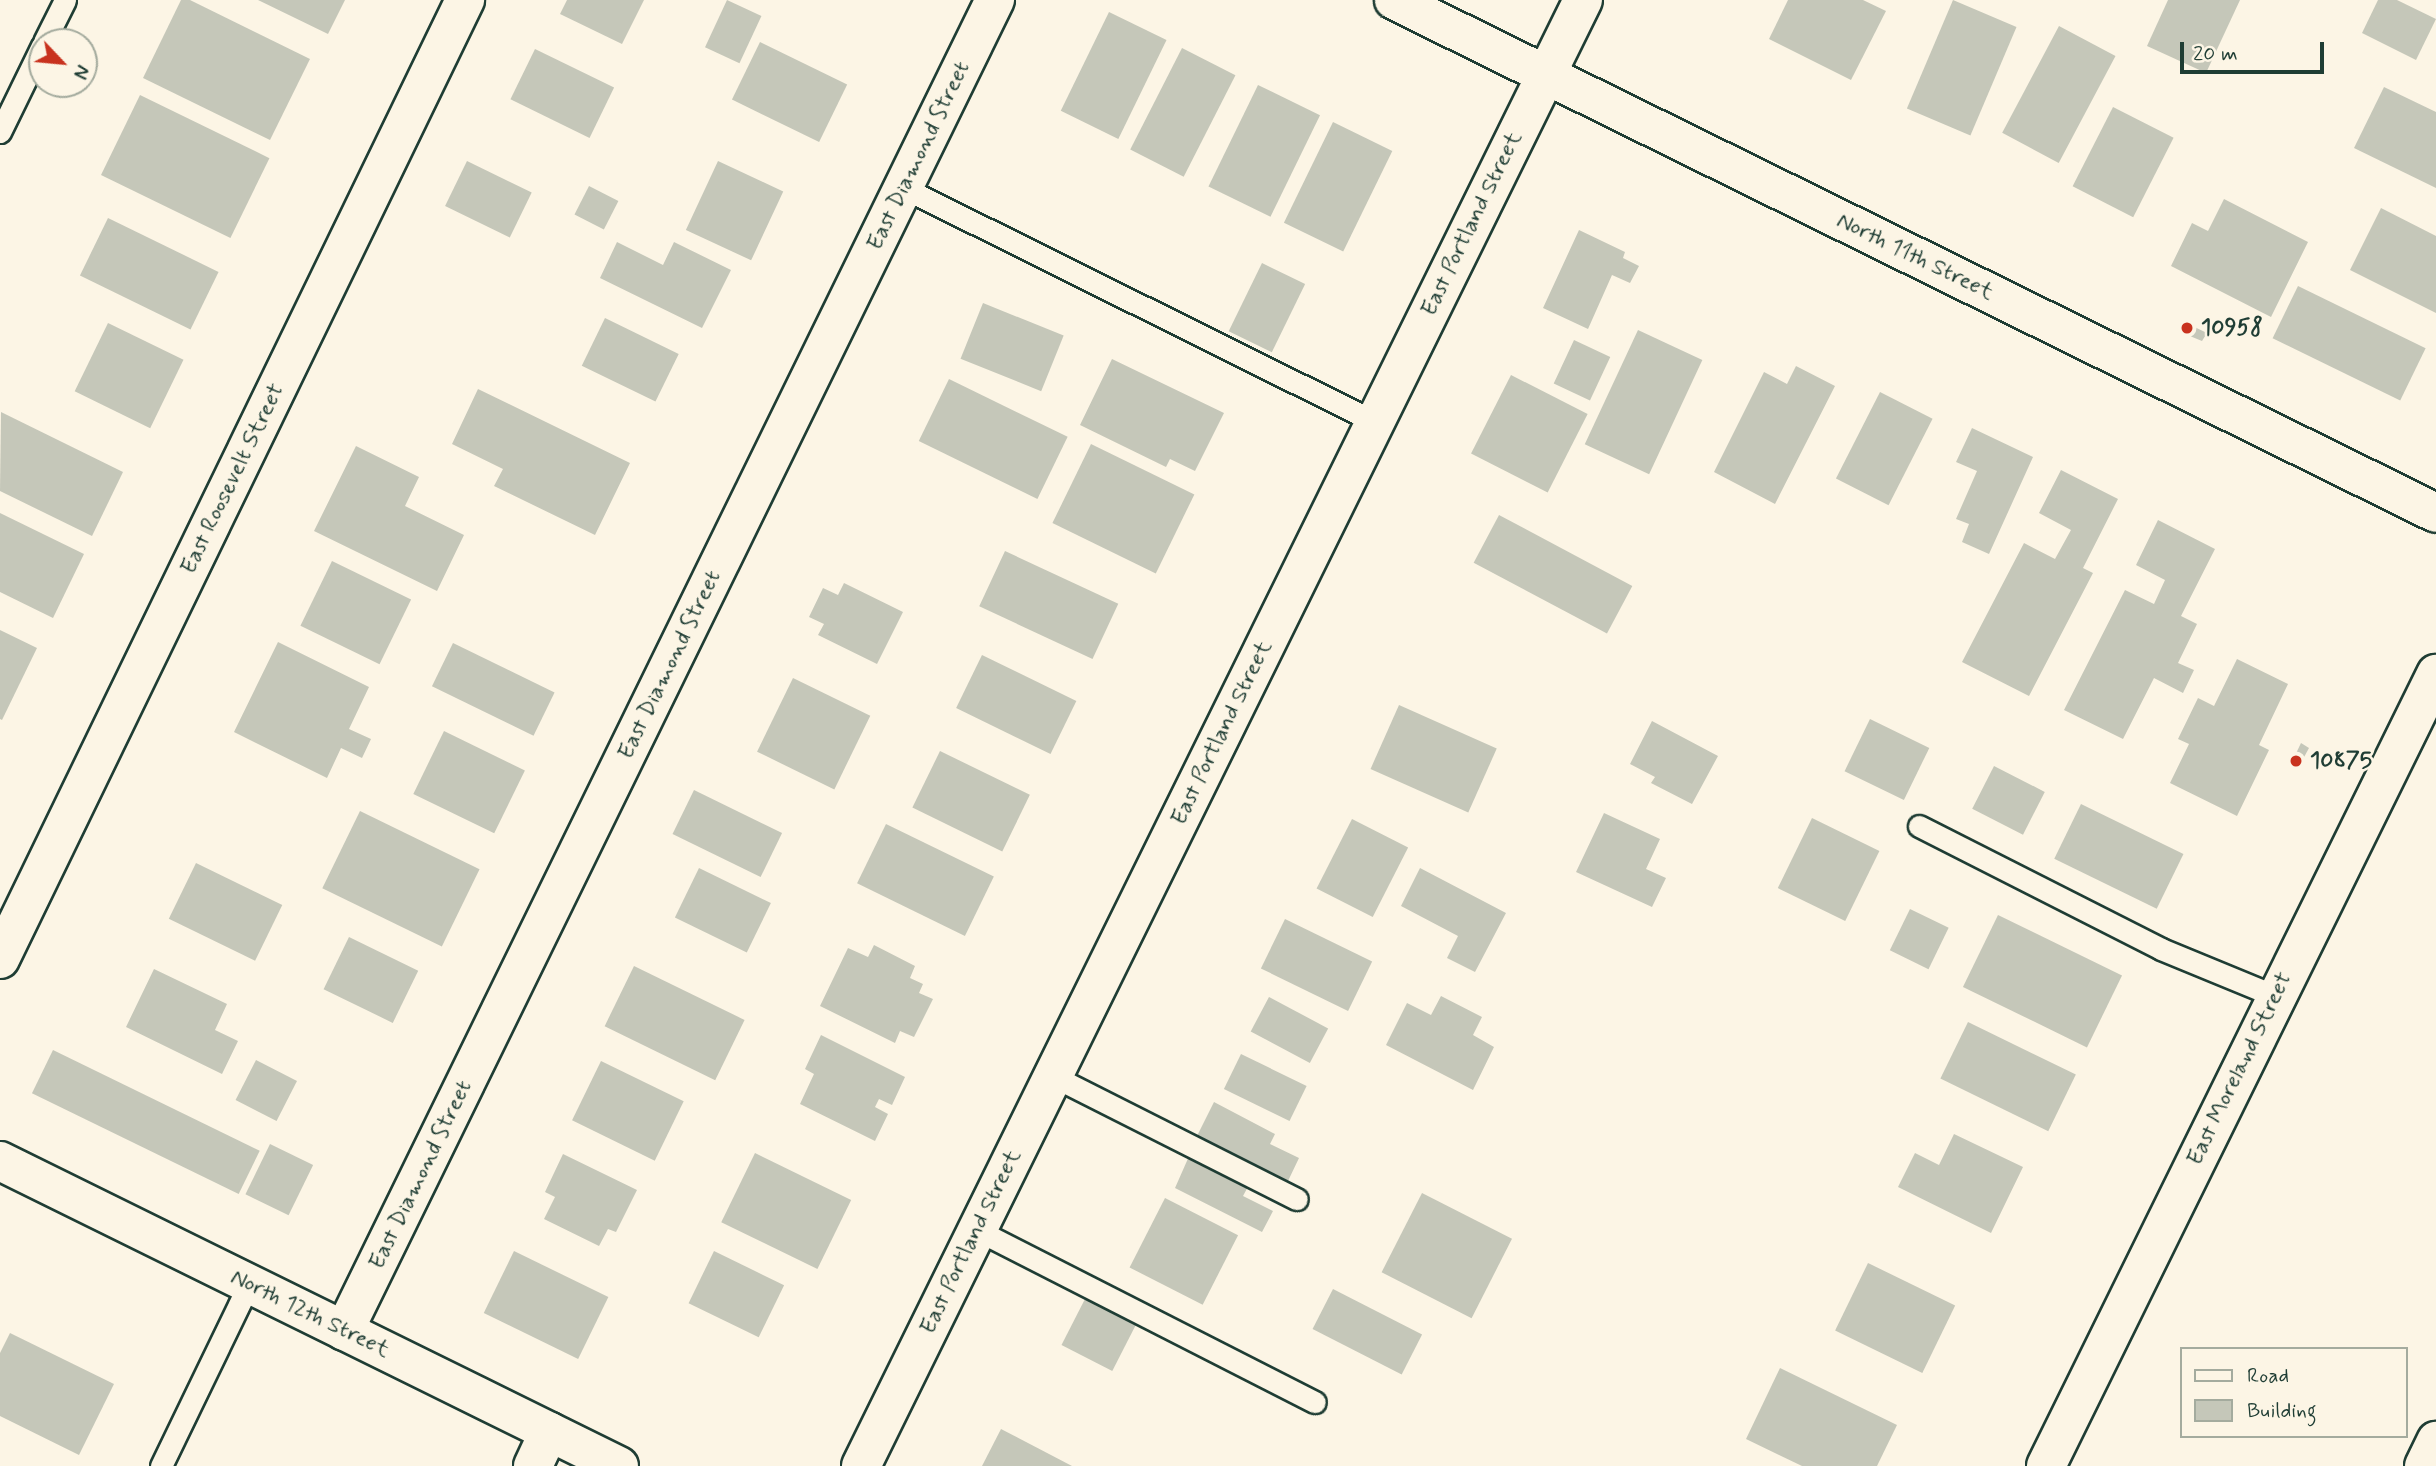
<!DOCTYPE html>
<html>
<head>
<meta charset="utf-8">
<style>
  body { margin:0 }
  #map { position:relative; width:2436px; height:1466px; overflow:hidden; background:#fcf5e5; font-family:Mynerve,sans-serif }
  div>[style] { position:absolute }
  [style*='--x'] { left:calc(var(--x)*1px); top:calc(var(--y)*1px); width:calc(var(--w)*1px); rotate:calc(var(--a)*1deg) }
  .building>* { inset:0; background:#c5c7b9; transform-origin:0 0 }
  .roads { filter:drop-shadow(2px 0 #1f3d34) drop-shadow(-2px 0 #1f3d34) drop-shadow(0 2px #1f3d34) drop-shadow(0 -2px #1f3d34) }
  .lane>* { height:21px; margin:-10.5px; padding:0 10.5px; transform-origin:10.5px; border-radius:10.5px; background:#fcf5e5 }
  .street>* { height:38px; margin:-19px; padding:0 19px; transform-origin:19px; border-radius:19px; background:#fcf5e5 }
  .secondary>* { height:38px; margin:-19px; padding:0 19px; transform-origin:19px; border-radius:19px; background:#fcf5e5 }
  .highway>* { height:38px; margin:-19px; padding:0 19px; transform-origin:19px; border-radius:19px; background:#fcf5e5 }
  .dots>* { width:19px; height:19px; translate:-50% -50%; box-sizing:border-box; border:4px solid #fcf5e5; border-radius:50% }
  span { translate:-50% -50%; white-space:nowrap; text-align:center; line-height:1.15; -webkit-text-stroke:5px #fcf5e5; paint-order:stroke }
  .street-label { font-size:23px; color:#1f3d34 }
  .poi-label { font-size:23px; color:#1f3d34; font-weight:700 }
  .left { translate:0 -50%; text-align:left }
  .legend { position:absolute; left:2180px; top:1347px; width:228px; height:91px; box-sizing:border-box; background:#fcf5e5; border:2px solid #a4ab9e; margin:0; padding:9px 12px; list-style:none; font-size:21px; color:#1f3d34 }
  .legend li { display:flex; align-items:center; gap:14px; height:35px }
  .legend b { width:35px; border:2px solid #a4ab9e }
  .north { position:absolute; left:28px; top:28px; width:70px; height:70px; box-sizing:border-box; background:#fcf5e5; border:2px solid #a4ab9e; border-radius:50%; rotate:116deg; font-size:19px; font-weight:700; line-height:28px; text-align:center; color:#1f3d34 }
  .north::after { content:''; display:block; margin:auto; width:24px; height:32px; background:#c8321e; clip-path:polygon(50% 0,100% 100%,50% 72%,0 100%) }
  .scale { position:absolute; left:2180px; top:42px; width:144px; height:32px; box-sizing:border-box; border:4px solid #1f3d34; border-top:0; padding-left:9px; font-size:21px; line-height:24px; white-space:nowrap; color:#1f3d34; -webkit-text-stroke:5px #fcf5e5; paint-order:stroke }
</style>
</head>
<body>
<div id="map">
  <div class="building">
    <div style="clip-path:polygon(181px 0,190px 0,310px 59px,270px 140px,143px 78px)"></div>
    <div style="clip-path:polygon(258px 0,345px 0,328px 34px)"></div>
    <div style="clip-path:polygon(567px 0,644px 0,622px 44px,560px 14px)"></div>
    <div style="left:727px;top:0;width:38px;height:52px;rotate:25deg"></div>
    <div style="clip-path:polygon(1788px 0,1863px 0,1886px 11px,1851px 80px,1769px 39px)"></div>
    <div style="left:1953px;top:0;width:69px;height:118px;rotate:23deg"></div>
    <div style="clip-path:polygon(2168px 0,2240px 0,2206px 73px,2147px 46px)"></div>
    <div style="clip-path:polygon(2378px 0,2397px 0,2436px 19px,2416px 60px,2362px 33px)"></div>
    <div style="left:1109px;top:12px;width:64px;height:110px;rotate:26deg"></div>
    <div style="left:2059px;top:26px;width:64px;height:121px;rotate:28deg"></div>
    <div style="left:760px;top:42px;width:97px;height:64px;rotate:26deg"></div>
    <div style="left:1182px;top:48px;width:60px;height:114px;rotate:27deg"></div>
    <div style="left:535px;top:49px;width:88px;height:56px;rotate:26deg"></div>
    <div style="left:1258px;top:85px;width:69px;height:113px;rotate:26deg"></div>
    <div style="clip-path:polygon(2384px 87px,2436px 112px,2436px 188px,2354px 148px)"></div>
    <div style="left:140px;top:95px;width:144px;height:89px;rotate:26deg"></div>
    <div style="left:2113px;top:107px;width:68px;height:89px;rotate:27deg"></div>
    <div style="left:1333px;top:122px;width:66px;height:112px;rotate:26deg"></div>
    <div style="left:467px;top:161px;width:72px;height:50px;rotate:26deg"></div>
    <div style="left:718px;top:161px;width:72px;height:76px;rotate:25deg"></div>
    <div style="left:589px;top:186px;width:33px;height:32px;rotate:27deg"></div>
    <div style="clip-path:polygon(2224px 199px,2308px 242px,2271px 317px,2171px 266px,2192px 223px,2208px 231px)"></div>
    <div style="clip-path:polygon(2381px 208px,2436px 236px,2436px 313px,2350px 270px)"></div>
    <div style="left:108px;top:218px;width:123px;height:64px;rotate:26deg"></div>
    <div style="clip-path:polygon(1579px 230px,1625px 252px,1623px 258px,1639px 266px,1630px 283px,1612px 275px,1588px 329px,1543px 308px)"></div>
    <div style="clip-path:polygon(617px 242px,663px 265px,674px 242px,731px 270px,702px 328px,600px 278px)"></div>
    <div style="left:1262px;top:263px;width:48px;height:76px;rotate:26deg"></div>
    <div style="left:2298px;top:286px;width:142px;height:58px;rotate:26deg"></div>
    <div style="left:983px;top:303px;width:87px;height:60px;rotate:22deg"></div>
    <div style="left:605px;top:318px;width:82px;height:53px;rotate:26deg"></div>
    <div style="clip-path:polygon(2184px 322px,2207px 333px,2202px 341px,2180px 332px)"></div>
    <div style="left:108px;top:323px;width:84px;height:76px;rotate:26deg"></div>
    <div style="left:1638px;top:330px;width:71px;height:126px;rotate:25deg"></div>
    <div style="left:1574px;top:340px;width:40px;height:48px;rotate:25deg"></div>
    <div style="clip-path:polygon(1112px 359px,1224px 413px,1195px 471px,1170px 459px,1166px 467px,1080px 425px)"></div>
    <div style="clip-path:polygon(1796px 366px,1835px 386px,1775px 504px,1714px 472px,1764px 372px,1787px 384px)"></div>
    <div style="left:1511px;top:375px;width:86px;height:88px;rotate:27deg"></div>
    <div style="left:949px;top:379px;width:132px;height:69px;rotate:26deg"></div>
    <div style="clip-path:polygon(478px 389px,630px 463px,595px 535px,494px 486px,503px 469px,452px 444px)"></div>
    <div style="left:1880px;top:392px;width:59px;height:97px;rotate:27deg"></div>
    <div style="clip-path:polygon(1px 412px,123px 472px,92px 536px,0 491px)"></div>
    <div style="clip-path:polygon(1972px 428px,2033px 457px,1989px 554px,1962px 542px,1969px 524px,1956px 519px,1977px 471px,1956px 462px)"></div>
    <div style="left:1091px;top:444px;width:115px;height:88px;rotate:26deg"></div>
    <div style="clip-path:polygon(356px 446px,419px 477px,405px 506px,464px 535px,437px 591px,314px 531px)"></div>
    <div style="clip-path:polygon(2061px 470px,2118px 499px,2083px 568px,2093px 573px,2029px 696px,1962px 662px,2024px 543px,2055px 559px,2071px 530px,2039px 513px)"></div>
    <div style="clip-path:polygon(0 513px,84px 554px,53px 618px,0 592px)"></div>
    <div style="left:1499px;top:515px;width:151px;height:54px;rotate:28deg"></div>
    <div style="clip-path:polygon(2158px 520px,2215px 549px,2181px 616px,2197px 624px,2178px 663px,2194px 670px,2183px 693px,2154px 678px,2123px 739px,2064px 710px,2125px 590px,2154px 604px,2165px 580px,2136px 565px)"></div>
    <div style="left:1005px;top:551px;width:125px;height:61px;rotate:25deg"></div>
    <div style="left:332px;top:561px;width:88px;height:72px;rotate:26deg"></div>
    <div style="clip-path:polygon(844px 583px,903px 612px,877px 664px,818px 635px,824px 624px,809px 617px,823px 588px,838px 595px)"></div>
    <div style="clip-path:polygon(0 630px,37px 648px,2px 720px,0 719px)"></div>
    <div style="clip-path:polygon(278px 642px,369px 687px,349px 729px,371px 739px,362px 758px,341px 748px,327px 778px,234px 732px)"></div>
    <div style="left:453px;top:643px;width:113px;height:48px;rotate:26deg"></div>
    <div style="left:982px;top:655px;width:105px;height:59px;rotate:26deg"></div>
    <div style="clip-path:polygon(2237px 659px,2288px 684px,2259px 745px,2269px 750px,2237px 816px,2170px 783px,2189px 744px,2178px 739px,2198px 698px,2214px 706px)"></div>
    <div style="left:793px;top:678px;width:86px;height:82px;rotate:26deg"></div>
    <div style="left:1399px;top:705px;width:107px;height:70px;rotate:24deg"></div>
    <div style="left:1870px;top:719px;width:66px;height:58px;rotate:26deg"></div>
    <div style="clip-path:polygon(1652px 721px,1718px 756px,1692px 804px,1651px 783px,1655px 777px,1630px 764px)"></div>
    <div style="left:444px;top:731px;width:90px;height:70px;rotate:26deg"></div>
    <div style="clip-path:polygon(2301px 743px,2309px 748px,2297px 770px,2290px 766px)"></div>
    <div style="left:940px;top:751px;width:100px;height:63px;rotate:26deg"></div>
    <div style="left:1994px;top:766px;width:57px;height:48px;rotate:27deg"></div>
    <div style="left:694px;top:790px;width:98px;height:49px;rotate:26deg"></div>
    <div style="left:2081px;top:804px;width:114px;height:61px;rotate:26deg"></div>
    <div style="left:360px;top:811px;width:133px;height:86px;rotate:26deg"></div>
    <div style="clip-path:polygon(1604px 813px,1660px 839px,1646px 869px,1666px 878px,1652px 907px,1576px 872px)"></div>
    <div style="left:1812px;top:818px;width:75px;height:78px;rotate:26deg"></div>
    <div style="left:1352px;top:819px;width:63px;height:78px;rotate:27deg"></div>
    <div style="left:886px;top:824px;width:120px;height:66px;rotate:26deg"></div>
    <div style="left:196px;top:863px;width:96px;height:62px;rotate:26deg"></div>
    <div style="left:699px;top:868px;width:80px;height:55px;rotate:26deg"></div>
    <div style="clip-path:polygon(1420px 868px,1506px 913px,1475px 972px,1447px 958px,1458px 936px,1401px 906px)"></div>
    <div style="left:1910px;top:909px;width:43px;height:46px;rotate:26deg"></div>
    <div style="left:1998px;top:915px;width:138px;height:80px;rotate:26deg"></div>
    <div style="left:1285px;top:919px;width:97px;height:55px;rotate:26deg"></div>
    <div style="left:349px;top:937px;width:77px;height:58px;rotate:26deg"></div>
    <div style="clip-path:polygon(874px 945px,915px 966px,910px 978px,923px 984px,919px 993px,933px 999px,914px 1037px,900px 1031px,895px 1043px,820px 1006px,848px 948px,868px 957px)"></div>
    <div style="left:634px;top:966px;width:123px;height:67px;rotate:26deg"></div>
    <div style="clip-path:polygon(154px 969px,227px 1004px,215px 1030px,238px 1041px,222px 1074px,126px 1027px)"></div>
    <div style="clip-path:polygon(1441px 996px,1482px 1017px,1473px 1035px,1494px 1047px,1473px 1090px,1386px 1045px,1407px 1003px,1431px 1015px)"></div>
    <div style="left:1269px;top:997px;width:67px;height:39px;rotate:28deg"></div>
    <div style="left:1968px;top:1022px;width:120px;height:63px;rotate:26deg"></div>
    <div style="clip-path:polygon(821px 1035px,905px 1077px,892px 1105px,879px 1099px,875px 1107px,888px 1114px,875px 1141px,800px 1104px,814px 1074px,805px 1069px)"></div>
    <div style="left:53px;top:1050px;width:230px;height:48px;rotate:26deg"></div>
    <div style="left:1241px;top:1054px;width:73px;height:39px;rotate:26deg"></div>
    <div style="left:256px;top:1060px;width:46px;height:45px;rotate:27deg"></div>
    <div style="left:601px;top:1061px;width:92px;height:66px;rotate:26deg"></div>
    <div style="clip-path:polygon(1214px 1102px,1275px 1134px,1270px 1144px,1299px 1158px,1288px 1181px,1197px 1136px)"></div>
    <div style="clip-path:polygon(1954px 1134px,2023px 1167px,1991px 1233px,1898px 1187px,1915px 1153px,1939px 1165px)"></div>
    <div style="left:270px;top:1144px;width:48px;height:56px;rotate:26deg"></div>
    <div style="left:755px;top:1153px;width:107px;height:77px;rotate:26deg"></div>
    <div style="clip-path:polygon(563px 1154px,637px 1190px,616px 1232px,608px 1229px,599px 1246px,544px 1219px,555px 1197px,545px 1192px)"></div>
    <div style="clip-path:polygon(1190px 1154px,1250px 1183px,1243px 1196px,1273px 1211px,1262px 1232px,1175px 1188px)"></div>
    <div style="left:1422px;top:1193px;width:101px;height:89px;rotate:27deg"></div>
    <div style="left:1165px;top:1198px;width:82px;height:78px;rotate:27deg"></div>
    <div style="left:514px;top:1251px;width:105px;height:69px;rotate:26deg"></div>
    <div style="left:714px;top:1251px;width:78px;height:58px;rotate:26deg"></div>
    <div style="left:1868px;top:1263px;width:97px;height:75px;rotate:26deg"></div>
    <div style="left:1333px;top:1289px;width:100px;height:45px;rotate:27deg"></div>
    <div style="left:1086px;top:1297px;width:57px;height:54px;rotate:27deg"></div>
    <div style="clip-path:polygon(10px 1333px,114px 1384px,79px 1455px,0 1416px,0 1353px)"></div>
    <div style="clip-path:polygon(1780px 1368px,1897px 1425px,1877px 1466px,1802px 1466px,1746px 1439px)"></div>
    <div style="clip-path:polygon(1001px 1429px,1072px 1466px,982px 1466px)"></div>
  </div>
  <div class="roads">
    <div class="lane">
      <div style="--x:44;--y:42;--w:47;--a:-63.4"></div>
      <div style="--x:0;--y:132;--w:96;--a:-64"></div>
      <div style="--x:904;--y:188;--w:526;--a:26.42"></div>
      <div style="--x:1919;--y:826;--w:271;--a:26.9"></div>
      <div style="--x:2161;--y:949;--w:123;--a:22.4"></div>
      <div style="--x:1053;--y:1076;--w:273;--a:26.8"></div>
      <div style="--x:977;--y:1230;--w:379;--a:27"></div>
      <div style="--x:161;--y:1466;--w:202;--a:-64.2"></div>
    </div>
    <div class="street">
      <div style="--x:0;--y:1161;--w:690;--a:26.23"></div>
      <div style="--x:344;--y:1331;--w:1482;--a:-63.94"></div>
      <div style="--x:533;--y:1466;--w:38;--a:-65"></div>
      <div style="--x:861;--y:1466;--w:1634;--a:-63.78"></div>
    </div>
    <div class="secondary">
      <div style="--x:1394;--y:0;--w:1161;--a:26.21"></div>
      <div style="--x:0;--y:959;--w:1066;--a:-64.13"></div>
      <div style="--x:2046;--y:1466;--w:883;--a:-63.78"></div>
    </div>
    <div class="highway">
      <div style="--x:2424;--y:1466;--w:28;--a:-64"></div>
    </div>
  </div>
  <div class="dots">
    <div style="left:2187px;top:328px;background:#c8321e"></div>
    <div style="left:2296px;top:761px;background:#c8321e"></div>
  </div>
  <div class="street-label">
    <span style="left:919px;top:156px;rotate:-64deg">East Diamond Street</span>
    <span style="left:1472px;top:224px;rotate:-64deg">East Portland Street</span>
    <span style="left:1915px;top:257px;rotate:26deg">North 11th Street</span>
    <span style="left:233px;top:479px;rotate:-64deg">East Roosevelt Street</span>
    <span style="left:670px;top:665px;rotate:-64deg">East Diamond Street</span>
    <span style="left:1222px;top:733px;rotate:-64deg">East Portland Street</span>
    <span style="left:2240px;top:1069px;rotate:-64deg">East Moreland Street</span>
    <span style="left:421px;top:1175px;rotate:-64deg">East Diamond Street</span>
    <span style="left:971px;top:1242px;rotate:-64deg">East Portland Street</span>
    <span style="left:310px;top:1314px;rotate:26deg">North 12th Street</span>
  </div>
  <div class="poi-label">
    <span class="left" style="left:2201px;top:328px">10958</span>
    <span class="left" style="left:2310px;top:761px">10875</span>
  </div>
  <ul class="legend">
  <li><b style="height:9px;background:#fcf5e5"></b>Road</li>
  <li><b style="height:19px;background:#c5c7b9"></b>Building</li>
  </ul>
  <div class="north">N</div>
  <div class="scale">20 m</div>
</div>
</body>
</html>
